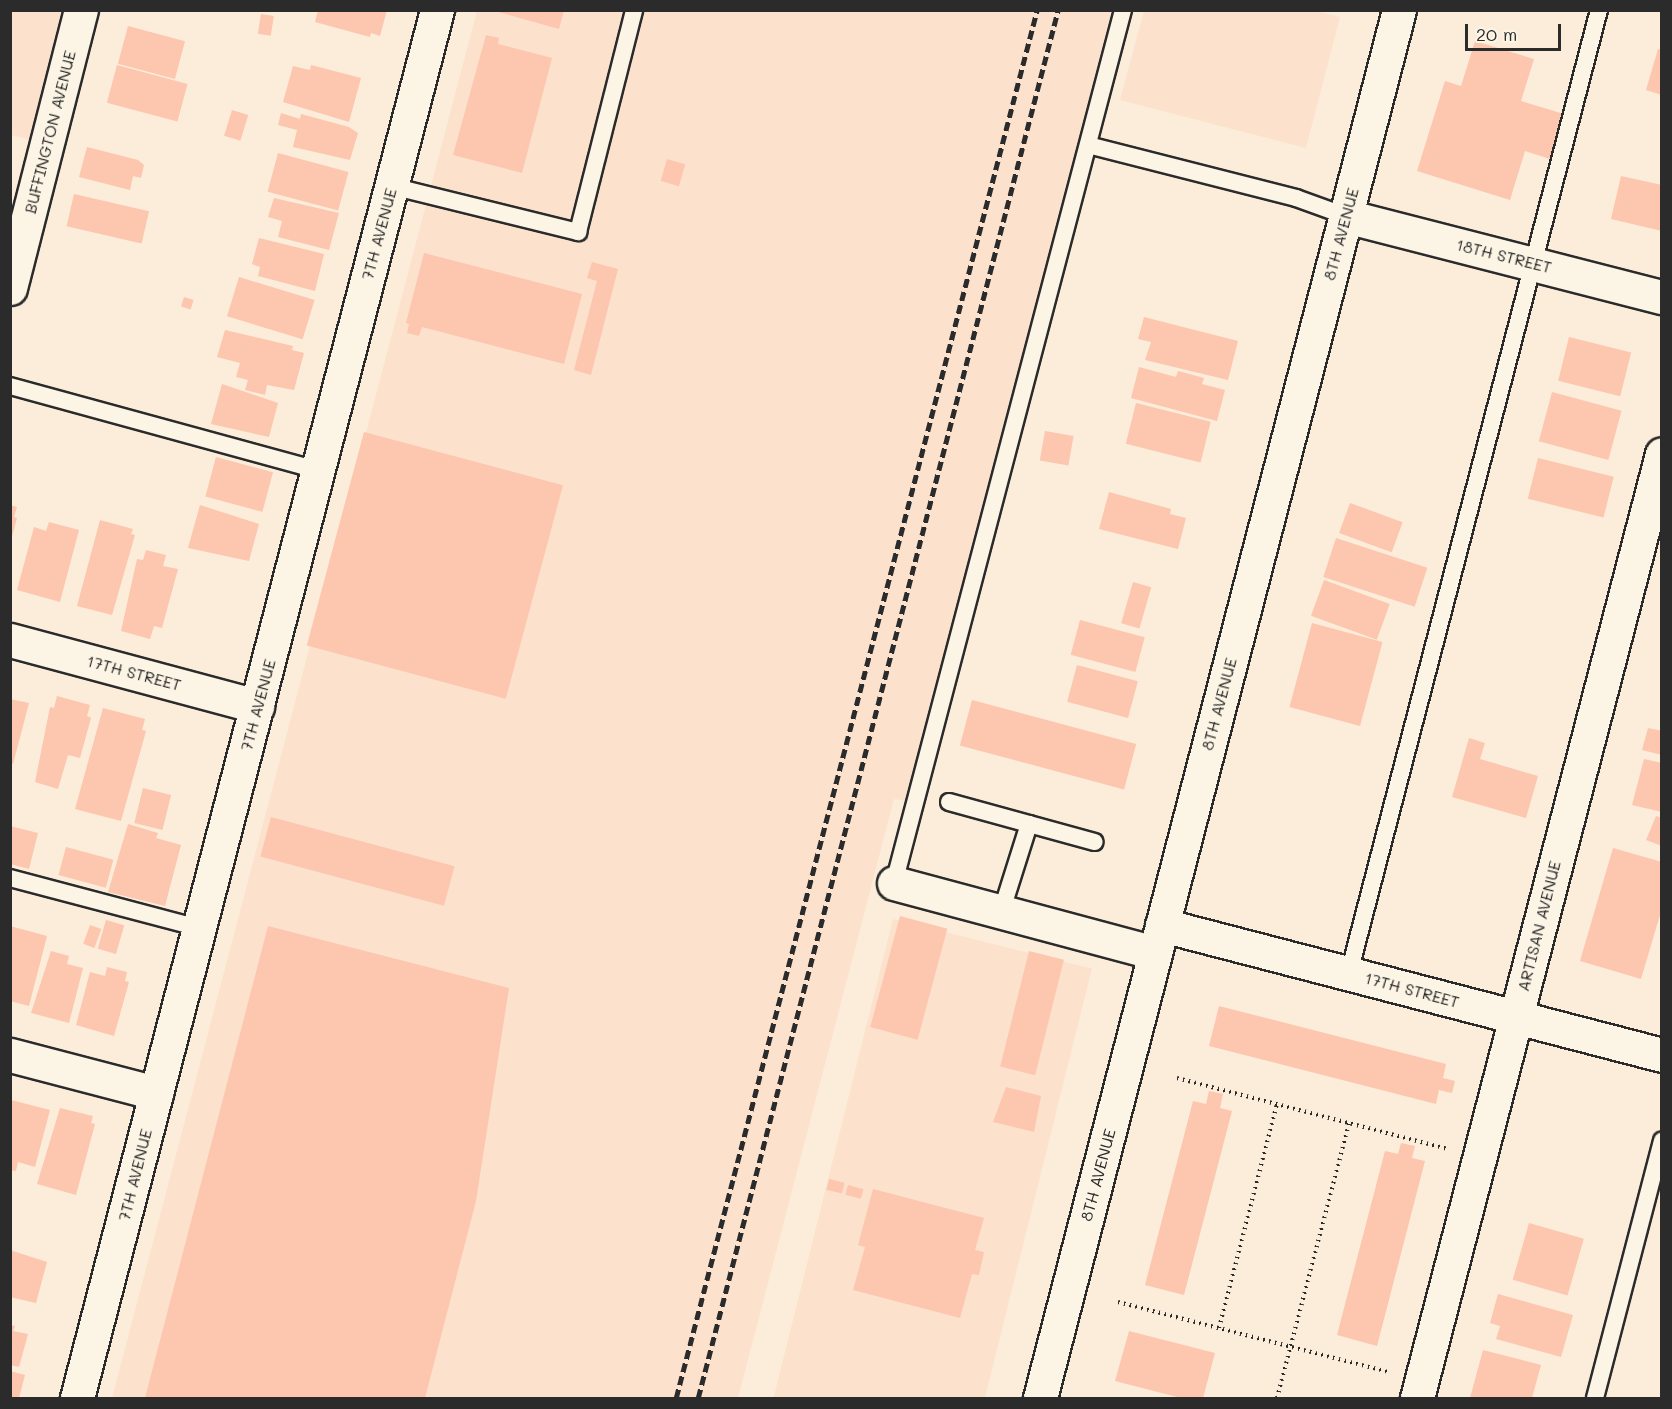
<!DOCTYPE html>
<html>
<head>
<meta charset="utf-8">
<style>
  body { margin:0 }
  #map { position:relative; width:1672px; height:1409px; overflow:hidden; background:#fcecda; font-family:Mali,sans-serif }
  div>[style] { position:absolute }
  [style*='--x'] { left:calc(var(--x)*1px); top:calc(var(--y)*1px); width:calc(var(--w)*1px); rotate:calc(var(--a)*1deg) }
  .built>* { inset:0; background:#fce1cd; transform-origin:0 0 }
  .building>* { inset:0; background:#fdc6af; transform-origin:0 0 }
  .path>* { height:4px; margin-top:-2px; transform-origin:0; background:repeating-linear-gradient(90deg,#2b2b2b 0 1.5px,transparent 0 6px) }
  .roads { filter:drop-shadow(2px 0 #2b2b2b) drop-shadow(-2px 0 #2b2b2b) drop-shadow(0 2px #2b2b2b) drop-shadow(0 -2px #2b2b2b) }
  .service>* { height:16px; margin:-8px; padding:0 8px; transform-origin:8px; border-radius:8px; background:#fcf5e5 }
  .minor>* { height:33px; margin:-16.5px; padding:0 16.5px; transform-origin:16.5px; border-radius:16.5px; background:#fcf5e5 }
  .tertiary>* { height:33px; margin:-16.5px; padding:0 16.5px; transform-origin:16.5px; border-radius:16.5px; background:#fcf5e5 }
  .secondary>* { height:33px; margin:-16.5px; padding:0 16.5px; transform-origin:16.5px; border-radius:16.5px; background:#fcf5e5 }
  .rail>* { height:4.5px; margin-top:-2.25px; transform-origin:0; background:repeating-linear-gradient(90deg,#2b2b2b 0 9px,transparent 0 13.5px) }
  span { translate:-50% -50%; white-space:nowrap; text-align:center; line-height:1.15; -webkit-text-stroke:6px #fcf5e5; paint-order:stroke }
  .street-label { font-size:16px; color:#2b2b2b }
  .frame { position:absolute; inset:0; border:12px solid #2b2b2b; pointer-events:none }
  .scale { position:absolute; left:1465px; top:24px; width:96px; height:27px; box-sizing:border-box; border:3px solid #2b2b2b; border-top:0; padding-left:8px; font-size:18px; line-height:21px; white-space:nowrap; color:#2b2b2b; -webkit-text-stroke:4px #fcf5e5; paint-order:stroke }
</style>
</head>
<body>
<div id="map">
  <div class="built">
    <div style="clip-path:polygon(10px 11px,69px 11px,35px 141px,11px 135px)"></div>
    <div style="clip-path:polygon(477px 11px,1113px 11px,909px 801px,894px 799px,738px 1398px,112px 1398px)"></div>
    <div style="clip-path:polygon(1316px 11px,1340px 17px,1306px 148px,1120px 100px,1144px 11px)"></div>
    <div style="left:893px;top:919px;width:205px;height:495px;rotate:14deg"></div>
  </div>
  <div class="building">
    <div style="clip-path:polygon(318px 10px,387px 10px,380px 36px,371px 33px,370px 37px,315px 22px)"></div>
    <div style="clip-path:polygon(491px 10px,564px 10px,559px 29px)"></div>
    <div style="left:261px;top:14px;width:13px;height:20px;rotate:9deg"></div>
    <div style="left:128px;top:26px;width:59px;height:39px;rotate:15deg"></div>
    <div style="clip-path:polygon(486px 35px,499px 38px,498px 44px,552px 58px,522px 173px,453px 155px)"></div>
    <div style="clip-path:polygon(1475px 41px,1534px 59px,1521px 101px,1564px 114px,1550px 159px,1525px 151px,1510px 200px,1417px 171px,1445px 81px,1461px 86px)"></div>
    <div style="clip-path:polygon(1658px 49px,1662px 50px,1662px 95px,1646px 90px)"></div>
    <div style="left:117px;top:65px;width:73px;height:39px;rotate:15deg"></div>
    <div style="clip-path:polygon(311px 65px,361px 78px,349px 122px,283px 102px,293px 66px,310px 70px)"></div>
    <div style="left:232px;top:110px;width:17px;height:27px;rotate:17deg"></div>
    <div style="clip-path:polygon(281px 113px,300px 119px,301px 114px,349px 127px,358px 133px,350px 160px,293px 147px,297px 130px,278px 125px)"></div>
    <div style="clip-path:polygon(87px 147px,138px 160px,144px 165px,141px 178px,133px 176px,130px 190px,79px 177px)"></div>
    <div style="left:278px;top:153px;width:73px;height:40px;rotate:15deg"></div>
    <div style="left:667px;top:159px;width:19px;height:23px;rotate:16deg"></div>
    <div style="clip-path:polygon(1621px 176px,1662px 185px,1662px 231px,1611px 219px)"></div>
    <div style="left:74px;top:194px;width:77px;height:33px;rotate:13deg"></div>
    <div style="clip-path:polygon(274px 198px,339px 213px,329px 250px,278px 237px,282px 221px,268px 217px)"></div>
    <div style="clip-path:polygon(259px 238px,324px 254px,315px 291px,258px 276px,260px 267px,252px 264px)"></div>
    <div style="clip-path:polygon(424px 253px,582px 294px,564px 364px,422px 327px,419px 336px,407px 333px,409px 324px,406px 323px)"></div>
    <div style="clip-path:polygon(592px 262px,618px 269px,591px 375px,574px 370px,597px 281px,587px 278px)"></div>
    <div style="left:239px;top:277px;width:79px;height:41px;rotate:17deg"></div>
    <div style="left:184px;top:297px;width:10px;height:10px;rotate:17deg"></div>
    <div style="clip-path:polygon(1144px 317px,1238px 341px,1228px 380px,1145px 360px,1151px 342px,1138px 339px)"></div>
    <div style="clip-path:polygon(225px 330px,293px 346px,292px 350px,304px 353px,294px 390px,267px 385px,265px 395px,245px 390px,248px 380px,236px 377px,240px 363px,217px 357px)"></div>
    <div style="left:1569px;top:337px;width:64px;height:45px;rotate:14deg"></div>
    <div style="clip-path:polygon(1139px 367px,1176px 377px,1178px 371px,1204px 378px,1202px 384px,1225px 390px,1217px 421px,1131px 398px)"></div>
    <div style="clip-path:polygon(222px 384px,278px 403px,269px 437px,211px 424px)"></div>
    <div style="left:1552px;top:392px;width:72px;height:51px;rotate:15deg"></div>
    <div style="left:1136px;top:403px;width:77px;height:42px;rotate:14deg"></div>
    <div style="left:1045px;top:431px;width:29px;height:30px;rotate:10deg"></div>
    <div style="left:364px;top:432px;width:206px;height:221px;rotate:15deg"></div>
    <div style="left:216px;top:457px;width:59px;height:41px;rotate:15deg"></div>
    <div style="left:1538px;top:458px;width:78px;height:42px;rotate:14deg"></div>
    <div style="clip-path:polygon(1109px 492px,1171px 509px,1170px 514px,1186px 518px,1178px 549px,1099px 529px)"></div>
    <div style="left:1350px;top:503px;width:56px;height:32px;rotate:20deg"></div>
    <div style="clip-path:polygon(10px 505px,17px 507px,14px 517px,17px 518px,11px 540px)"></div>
    <div style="clip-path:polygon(200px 505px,259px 524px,249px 561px,188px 548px)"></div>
    <div style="clip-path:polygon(100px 520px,133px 529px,131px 534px,135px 535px,112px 615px,77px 606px)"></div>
    <div style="clip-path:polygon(49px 522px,79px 530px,60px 602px,17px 590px,34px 527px,46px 531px)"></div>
    <div style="left:1336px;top:538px;width:96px;height:41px;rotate:18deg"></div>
    <div style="clip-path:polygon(146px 550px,166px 555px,163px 566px,178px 569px,162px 628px,154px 626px,150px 639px,121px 631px,137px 559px,143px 560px)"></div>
    <div style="left:1324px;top:580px;width:70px;height:38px;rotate:20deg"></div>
    <div style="left:1133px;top:582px;width:19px;height:43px;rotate:16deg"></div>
    <div style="left:1080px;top:620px;width:67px;height:36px;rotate:15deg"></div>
    <div style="left:1312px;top:623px;width:73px;height:87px;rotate:15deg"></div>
    <div style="left:1077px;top:665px;width:63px;height:38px;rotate:15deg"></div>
    <div style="clip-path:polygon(57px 696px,90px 705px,87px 716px,91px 718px,80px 758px,68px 755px,58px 789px,35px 782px,50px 707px,54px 708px)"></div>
    <div style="clip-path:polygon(10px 699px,29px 703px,13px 764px,10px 763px)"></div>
    <div style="left:972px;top:700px;width:170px;height:47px;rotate:15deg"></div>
    <div style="clip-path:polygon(103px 708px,145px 719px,142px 730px,146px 731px,121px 821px,75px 809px)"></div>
    <div style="clip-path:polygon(1648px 728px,1662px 731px,1662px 755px,1642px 750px)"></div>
    <div style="clip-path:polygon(1469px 738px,1485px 743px,1480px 759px,1538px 776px,1526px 818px,1452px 797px)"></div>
    <div style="clip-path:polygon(1644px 759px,1662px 763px,1662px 812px,1632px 805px)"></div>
    <div style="left:143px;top:788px;width:29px;height:36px;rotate:14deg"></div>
    <div style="clip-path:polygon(1656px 816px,1662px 818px,1662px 846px,1646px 840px)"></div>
    <div style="left:271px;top:817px;width:190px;height:41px;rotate:15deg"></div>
    <div style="clip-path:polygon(128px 824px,158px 833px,156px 838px,181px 845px,165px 906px,108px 892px)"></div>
    <div style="clip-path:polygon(10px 826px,38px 833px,29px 869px,10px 864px)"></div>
    <div style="left:66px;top:847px;width:49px;height:29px;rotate:15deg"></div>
    <div style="clip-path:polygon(1613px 848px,1662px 862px,1662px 908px,1641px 979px,1580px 961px)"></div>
    <div style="left:900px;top:916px;width:49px;height:115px;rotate:15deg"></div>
    <div style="left:106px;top:920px;width:19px;height:30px;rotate:16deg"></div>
    <div style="left:90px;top:925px;width:12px;height:20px;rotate:20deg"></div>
    <div style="clip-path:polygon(10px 926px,47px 936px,29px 1006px,10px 1001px)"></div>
    <div style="clip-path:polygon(268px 926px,509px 988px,476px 1201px,425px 1398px,145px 1398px)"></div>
    <div style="clip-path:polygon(51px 951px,69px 956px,67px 964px,83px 968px,69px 1023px,31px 1013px)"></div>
    <div style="left:1029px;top:951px;width:36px;height:119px;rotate:14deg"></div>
    <div style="clip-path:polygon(107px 967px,127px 972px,125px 981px,129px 982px,114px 1036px,76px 1025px,90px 972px,105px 976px)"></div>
    <div style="clip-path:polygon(1219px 1006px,1446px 1064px,1443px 1078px,1455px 1081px,1452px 1093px,1439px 1090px,1436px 1104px,1209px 1046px)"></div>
    <div style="clip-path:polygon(1006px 1087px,1041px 1096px,1034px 1132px,993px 1122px)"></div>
    <div style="clip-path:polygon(1209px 1091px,1223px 1094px,1220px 1108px,1232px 1111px,1184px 1295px,1145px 1285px,1193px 1101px,1206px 1104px)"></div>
    <div style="clip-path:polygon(11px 1100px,50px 1110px,35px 1167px,18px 1162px,16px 1171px,10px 1170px)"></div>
    <div style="clip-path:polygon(60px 1108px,93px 1116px,91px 1123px,95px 1124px,76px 1195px,37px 1184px)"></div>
    <div style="clip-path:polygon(1401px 1143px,1415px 1146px,1412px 1158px,1425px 1161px,1377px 1346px,1337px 1335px,1385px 1151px,1398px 1154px)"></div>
    <div style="left:829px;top:1179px;width:16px;height:11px;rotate:14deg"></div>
    <div style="left:848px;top:1185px;width:16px;height:10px;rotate:15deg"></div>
    <div style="clip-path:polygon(873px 1189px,984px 1218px,975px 1250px,984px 1252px,979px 1275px,972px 1274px,960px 1318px,853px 1290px,865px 1247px,858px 1245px)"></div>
    <div style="left:1529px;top:1223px;width:57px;height:59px;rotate:16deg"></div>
    <div style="clip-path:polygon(10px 1250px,47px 1262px,36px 1303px,10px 1297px)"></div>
    <div style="clip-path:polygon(1498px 1294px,1573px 1315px,1561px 1357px,1496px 1339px,1500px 1326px,1490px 1323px)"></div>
    <div style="clip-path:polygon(10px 1325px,15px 1326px,13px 1331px,28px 1334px,19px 1367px,10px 1365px)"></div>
    <div style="clip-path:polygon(1129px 1331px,1215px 1353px,1203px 1398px,1181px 1398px,1115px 1381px)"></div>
    <div style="clip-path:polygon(1483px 1350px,1541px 1365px,1532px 1398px,1470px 1398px)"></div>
    <div style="clip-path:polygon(10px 1371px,25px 1375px,19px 1398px,10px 1397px)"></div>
  </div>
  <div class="path">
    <div style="--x:1177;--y:1078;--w:280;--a:14.7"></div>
    <div style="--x:1118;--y:1302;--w:280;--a:14.5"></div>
    <div style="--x:1219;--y:1328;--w:231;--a:-75.5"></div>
    <div style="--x:1277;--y:1398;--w:284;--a:-75.3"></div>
  </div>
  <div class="roads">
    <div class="service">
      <div style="--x:1088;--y:145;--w:215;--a:14.3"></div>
      <div style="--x:1296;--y:198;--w:53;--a:19.8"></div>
      <div style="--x:391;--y:186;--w:193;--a:13.8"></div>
      <div style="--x:578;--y:232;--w:229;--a:-75.8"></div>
      <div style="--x:10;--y:386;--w:319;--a:15.3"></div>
      <div style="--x:949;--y:802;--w:83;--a:15.4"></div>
      <div style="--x:1029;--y:824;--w:93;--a:107.5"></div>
      <div style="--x:1029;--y:824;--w:68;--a:15.3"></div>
      <div style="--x:10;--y:878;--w:196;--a:14.8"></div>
      <div style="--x:894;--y:883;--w:903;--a:-75.3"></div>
      <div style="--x:1349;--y:973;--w:995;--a:-75.45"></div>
      <div style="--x:1595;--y:1398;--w:266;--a:-75.4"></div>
    </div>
    <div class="minor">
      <div style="--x:1346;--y:216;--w:326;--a:14.4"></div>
      <div style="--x:10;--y:288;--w:287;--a:-75.7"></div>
      <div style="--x:10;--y:640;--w:256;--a:15"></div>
      <div style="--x:894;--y:883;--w:270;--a:15"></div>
      <div style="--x:1162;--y:925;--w:517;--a:14.57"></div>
      <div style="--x:10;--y:1055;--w:151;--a:14.6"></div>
      <div style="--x:1417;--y:1398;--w:975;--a:-75.45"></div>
    </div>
    <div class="tertiary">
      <div style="--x:77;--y:1398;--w:1434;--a:-75.46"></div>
    </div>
    <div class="secondary">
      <div style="--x:1040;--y:1398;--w:1434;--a:-75.5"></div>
    </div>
  </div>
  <div class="rail">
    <div style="--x:676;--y:1398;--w:1434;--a:-75.42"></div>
    <div style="--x:698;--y:1398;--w:1434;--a:-75.46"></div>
  </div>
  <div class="street-label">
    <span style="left:50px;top:132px;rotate:-76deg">BUFFINGTON AVENUE</span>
    <span style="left:379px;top:234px;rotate:-75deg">7TH AVENUE</span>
    <span style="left:1341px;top:234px;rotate:-75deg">8TH AVENUE</span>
    <span style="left:1504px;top:256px;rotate:14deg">18TH STREET</span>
    <span style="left:134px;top:673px;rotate:15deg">17TH STREET</span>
    <span style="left:1219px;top:704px;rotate:-75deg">8TH AVENUE</span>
    <span style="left:258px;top:705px;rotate:-75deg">7TH AVENUE</span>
    <span style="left:1539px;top:926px;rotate:-76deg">ARTISAN AVENUE</span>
    <span style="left:1412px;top:990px;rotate:15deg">17TH STREET</span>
    <span style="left:135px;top:1175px;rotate:-76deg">7TH AVENUE</span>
    <span style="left:1098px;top:1175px;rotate:-75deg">8TH AVENUE</span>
  </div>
  <div class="frame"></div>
  <div class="scale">20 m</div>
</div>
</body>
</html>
